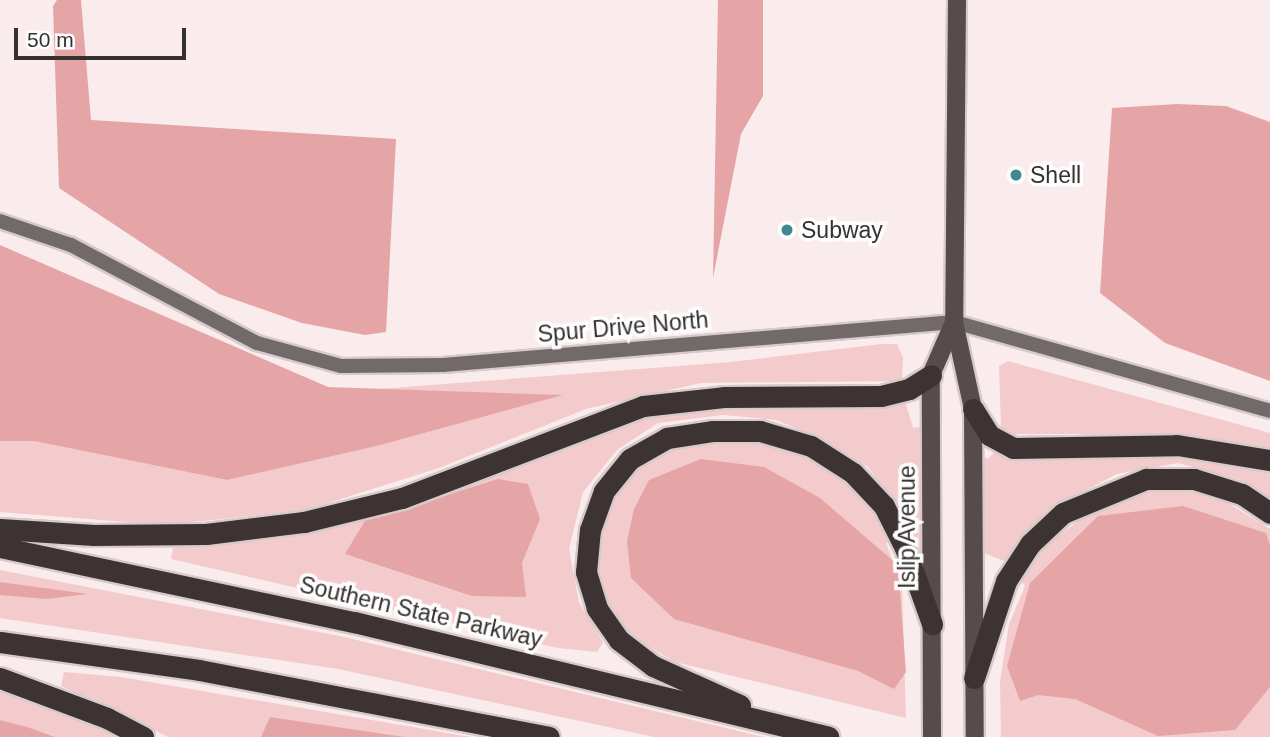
<!DOCTYPE html>
<html>
<head>
<meta charset="utf-8">
<style>
  body { margin:0 }
  #map { position:relative; width:1270px; height:737px; overflow:hidden; background:#faecec; font-family:Arial,sans-serif }
  div>[style] { position:absolute }
  [style*='--x'] { left:calc(var(--x)*1px); top:calc(var(--y)*1px); width:calc(var(--w)*1px); rotate:calc(var(--a)*1deg) }
  .green>* { inset:0; background:#f4cbcc }
  .forest>* { inset:0; background:#e5a5a7 }
  .roads { filter:drop-shadow(2px 0 #d7caca) drop-shadow(-2px 0 #d7caca) drop-shadow(0 2px #d7caca) drop-shadow(0 -2px #d7caca) }
  .secondary>* { height:14px; margin:-7px; padding:0 7px; transform-origin:7px; border-radius:7px; background:#726a6a }
  .primary>* { height:18px; margin:-9px; padding:0 9px; transform-origin:9px; border-radius:9px; background:#564c4c }
  .highway>* { height:21px; margin:-10.5px; padding:0 10.5px; transform-origin:10.5px; border-radius:10.5px; background:#3e3333 }
  .dots>* { width:19px; height:19px; translate:-50% -50%; box-sizing:border-box; border:4px solid #fdfdfd; border-radius:50% }
  span { translate:-50% -50%; white-space:nowrap; text-align:center; line-height:1.15; -webkit-text-stroke:7px #fdfdfd; paint-order:stroke }
  .poi-label { font-size:23px; color:#363131 }
  .left { translate:0 -50%; text-align:left }
  .street-label { font-size:23px; color:#363131 }
  .scale { position:absolute; left:14px; top:28px; width:172px; height:32px; box-sizing:border-box; border:4px solid #363131; border-top:0; padding-left:9px; font-size:21px; line-height:24px; white-space:nowrap; color:#363131; -webkit-text-stroke:5px #fdfdfd; paint-order:stroke }
</style>
</head>
<body>
<div id="map">
  <div class="green">
    <div style="clip-path:polygon(881px 344px,897px 344px,903px 357px,902px 381px,701px 383px,586px 409px,439px 468px,306px 510px,165px 525px,0 512px,0 441px,34px 441px,227px 480px,377px 446px,559px 396px,378px 389px,731px 362px)"></div>
    <div style="clip-path:polygon(1008px 361px,1270px 433px,1270px 450px,1181px 434px,1006px 434px,1001px 429px,999px 366px)"></div>
    <div style="clip-path:polygon(719px 403px,906px 404px,913px 428px,921px 427px,925px 584px,899px 509px,868px 467px,825px 440px,776px 420px,723px 415px,658px 423px,617px 450px,583px 492px,569px 549px,579px 602px,603px 642px,597px 652px,558px 648px,171px 559px,174px 543px,234px 543px,345px 521px,611px 425px,674px 409px)"></div>
    <div style="clip-path:polygon(691px 438px,762px 439px,825px 466px,867px 502px,893px 540px,886px 543px,902px 585px,906px 718px,675px 662px,629px 635px,601px 595px,592px 553px,601px 510px,635px 465px)"></div>
    <div style="clip-path:polygon(996px 450px,1178px 455px,1250px 464px,1270px 472px,1270px 501px,1238px 479px,1178px 463px,1117px 474px,1046px 511px,1004px 561px,984px 553px,980px 459px,989px 458px)"></div>
    <div style="clip-path:polygon(1156px 488px,1215px 495px,1270px 529px,1270px 737px,1001px 737px,1000px 682px,1009px 624px,1025px 586px,1018px 578px,1039px 551px,1096px 507px)"></div>
    <div style="clip-path:polygon(0 570px,340px 636px,764px 737px,654px 737px,338px 669px,0 618px)"></div>
    <div style="clip-path:polygon(64px 672px,121px 677px,471px 737px,168px 737px,61px 686px)"></div>
    <div style="clip-path:polygon(0 692px,42px 704px,117px 737px,55px 737px,0 720px)"></div>
  </div>
  <div class="forest">
    <div style="clip-path:polygon(57px 0,81px 0,91px 120px,396px 139px,386px 332px,365px 335px,302px 323px,219px 294px,59px 188px,53px 6px)"></div>
    <div style="clip-path:polygon(718px 0,763px 0,763px 96px,741px 134px,713px 278px)"></div>
    <div style="clip-path:polygon(1177px 104px,1226px 106px,1270px 122px,1270px 381px,1165px 343px,1100px 293px,1112px 108px)"></div>
    <div style="clip-path:polygon(0 245px,328px 387px,563px 395px,377px 446px,227px 480px,34px 441px,0 441px)"></div>
    <div style="clip-path:polygon(701px 459px,764px 467px,820px 498px,898px 565px,906px 672px,894px 689px,858px 671px,674px 619px,631px 578px,627px 541px,634px 509px,649px 480px)"></div>
    <div style="clip-path:polygon(498px 479px,528px 484px,540px 519px,522px 563px,526px 597px,472px 596px,345px 554px,369px 514px,409px 507px)"></div>
    <div style="clip-path:polygon(1183px 506px,1266px 533px,1270px 545px,1270px 687px,1235px 730px,1158px 736px,1075px 699px,1038px 695px,1020px 701px,1007px 666px,1030px 583px,1098px 516px)"></div>
    <div style="clip-path:polygon(0 582px,88px 594px,46px 599px,0 595px)"></div>
    <div style="clip-path:polygon(270px 717px,404px 737px,261px 737px)"></div>
    <div style="clip-path:polygon(0 720px,27px 727px,55px 737px,0 737px)"></div>
  </div>
  <div class="roads">
    <div class="secondary">
      <div style="--x:0;--y:221;--w:75;--a:18.7"></div>
      <div style="--x:71;--y:245;--w:210;--a:27.8"></div>
      <div style="--x:257;--y:343;--w:87;--a:15.3"></div>
      <div style="--x:341;--y:366;--w:102;--a:-0.6"></div>
      <div style="--x:443;--y:365;--w:513;--a:-4.81"></div>
      <div style="--x:954;--y:322;--w:328;--a:15.7"></div>
    </div>
    <div class="primary">
      <div style="--x:957;--y:0;--w:322;--a:90.5"></div>
      <div style="--x:954;--y:322;--w:89;--a:77.7"></div>
      <div style="--x:973;--y:409;--w:328;--a:89.7"></div>
      <div style="--x:932;--y:737;--w:362;--a:-90.2"></div>
      <div style="--x:931;--y:375;--w:58;--a:-66.5"></div>
    </div>
    <div class="highway">
      <div style="--x:973;--y:409;--w:31;--a:58"></div>
      <div style="--x:989;--y:435;--w:27;--a:28"></div>
      <div style="--x:1013;--y:448;--w:164;--a:-1"></div>
      <div style="--x:1177;--y:445;--w:94;--a:9.2"></div>
      <div style="--x:0;--y:529;--w:94;--a:3.7"></div>
      <div style="--x:94;--y:535;--w:112;--a:-0.5"></div>
      <div style="--x:206;--y:534;--w:99;--a:-7"></div>
      <div style="--x:304;--y:522;--w:101;--a:-13.8"></div>
      <div style="--x:402;--y:498;--w:258;--a:-20.9"></div>
      <div style="--x:643;--y:406;--w:81;--a:-6.3"></div>
      <div style="--x:724;--y:397;--w:157;--a:-0.4"></div>
      <div style="--x:881;--y:396;--w:29;--a:-14"></div>
      <div style="--x:909;--y:389;--w:26;--a:-32"></div>
      <div style="--x:0;--y:547;--w:362;--a:12"></div>
      <div style="--x:354;--y:622;--w:488;--a:13.6"></div>
      <div style="--x:0;--y:642;--w:201;--a:8"></div>
      <div style="--x:199;--y:670;--w:356;--a:10.8"></div>
      <div style="--x:0;--y:678;--w:114;--a:20.5"></div>
      <div style="--x:107;--y:718;--w:41;--a:27.8"></div>
      <div style="--x:974;--y:678;--w:102;--a:-71.7"></div>
      <div style="--x:1006;--y:581;--w:44;--a:-57"></div>
      <div style="--x:1030;--y:544;--w:45;--a:-43.2"></div>
      <div style="--x:1063;--y:513;--w:90;--a:-22.3"></div>
      <div style="--x:1146;--y:479;--w:48;--a:0"></div>
      <div style="--x:1194;--y:479;--w:50;--a:17.4"></div>
      <div style="--x:1242;--y:494;--w:34;--a:34"></div>
      <div style="--x:740;--y:705;--w:95;--a:-155.9"></div>
      <div style="--x:653;--y:666;--w:43;--a:-142.6"></div>
      <div style="--x:619;--y:640;--w:39;--a:-125"></div>
      <div style="--x:597;--y:608;--w:38;--a:-107"></div>
      <div style="--x:586;--y:572;--w:42;--a:-84.6"></div>
      <div style="--x:590;--y:530;--w:41;--a:-70.3"></div>
      <div style="--x:604;--y:491;--w:41;--a:-50.9"></div>
      <div style="--x:630;--y:459;--w:43;--a:-29.6"></div>
      <div style="--x:667;--y:438;--w:47;--a:-8.7"></div>
      <div style="--x:713;--y:431;--w:47;--a:0"></div>
      <div style="--x:760;--y:431;--w:53;--a:16.4"></div>
      <div style="--x:811;--y:446;--w:50;--a:32.7"></div>
      <div style="--x:853;--y:473;--w:45;--a:46.8"></div>
      <div style="--x:884;--y:506;--w:47;--a:63.4"></div>
      <div style="--x:905;--y:548;--w:81;--a:70.4"></div>
    </div>
  </div>
  <div class="dots">
    <div style="left:1016px;top:175px;background:#428891"></div>
    <div style="left:787px;top:230px;background:#428891"></div>
  </div>
  <div class="poi-label">
    <span class="left" style="left:1030px;top:175px">Shell</span>
    <span class="left" style="left:801px;top:230px">Subway</span>
  </div>
  <div class="street-label">
    <span style="left:623px;top:327px;rotate:-5deg">Spur Drive North</span>
    <span style="left:907px;top:527px;rotate:-90deg">Islip Avenue</span>
    <span style="left:421px;top:612px;rotate:13deg">Southern State Parkway</span>
  </div>
  <div class="scale">50 m</div>
</div>
</body>
</html>
